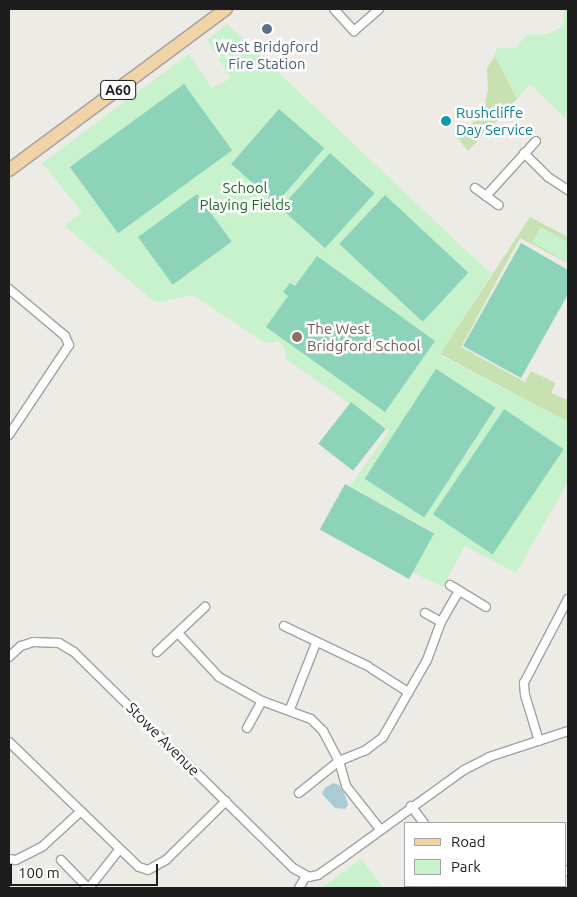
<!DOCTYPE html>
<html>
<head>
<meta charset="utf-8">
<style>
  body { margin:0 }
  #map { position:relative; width:577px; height:897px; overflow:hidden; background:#edebe5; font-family:Ubuntu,sans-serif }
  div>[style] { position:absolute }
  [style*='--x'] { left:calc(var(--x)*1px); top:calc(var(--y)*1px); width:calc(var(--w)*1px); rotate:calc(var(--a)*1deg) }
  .grass>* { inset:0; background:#c7e1b1 }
  .park>* { inset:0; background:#c7f2cc }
  .pitch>* { inset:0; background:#8cd3ba; transform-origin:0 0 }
  .water>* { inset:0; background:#aacad6 }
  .roads { filter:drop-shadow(1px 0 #a1a1a1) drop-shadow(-1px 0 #a1a1a1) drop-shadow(0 1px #a1a1a1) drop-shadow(0 -1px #a1a1a1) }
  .minor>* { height:8px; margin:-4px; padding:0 4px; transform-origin:4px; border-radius:4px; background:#fff }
  .primary>* { height:12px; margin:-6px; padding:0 6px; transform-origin:6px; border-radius:6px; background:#f0d3a7 }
  .dots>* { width:14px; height:14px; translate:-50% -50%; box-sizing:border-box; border:2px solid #fff; border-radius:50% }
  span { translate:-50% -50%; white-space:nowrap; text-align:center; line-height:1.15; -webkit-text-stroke:5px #fff; paint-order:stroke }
  .shield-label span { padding:1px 4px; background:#fff; border:1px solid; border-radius:4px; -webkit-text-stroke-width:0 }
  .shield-label { font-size:14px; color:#1d1d1d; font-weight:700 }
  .service-label { font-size:15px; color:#4e5e75 }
  .culture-label { font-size:15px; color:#0d838f }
  .left { translate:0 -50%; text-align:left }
  .park-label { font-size:15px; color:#196e23 }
  .education-label { font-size:15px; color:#785e54 }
  .street-label { font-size:15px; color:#1d1d1d }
  .frame { position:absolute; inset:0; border:10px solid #1d1d1d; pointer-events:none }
  .legend { position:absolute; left:404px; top:822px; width:162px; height:65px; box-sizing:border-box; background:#fff; border:1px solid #a5a5a5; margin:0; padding:6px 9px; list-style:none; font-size:15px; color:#1d1d1d }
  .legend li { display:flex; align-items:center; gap:10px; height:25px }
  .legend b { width:25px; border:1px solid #a5a5a5 }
  .scale { position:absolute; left:10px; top:864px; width:148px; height:22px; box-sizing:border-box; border:2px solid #1d1d1d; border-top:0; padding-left:6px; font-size:15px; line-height:18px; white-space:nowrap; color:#1d1d1d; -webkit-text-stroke:4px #fff; paint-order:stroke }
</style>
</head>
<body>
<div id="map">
  <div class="grass">
    <div style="clip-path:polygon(495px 56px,517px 99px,468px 151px,457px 137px,465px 131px,467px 133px,472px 128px,470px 125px,482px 115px,488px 90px,487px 68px)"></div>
    <div style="clip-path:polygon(530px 217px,568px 237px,568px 263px,520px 238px,461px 347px,525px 382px,531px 371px,556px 383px,551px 393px,568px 400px,568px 422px,440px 354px)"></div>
  </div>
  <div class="park">
    <div style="clip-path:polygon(565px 9px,568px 9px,568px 121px,530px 84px,517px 99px,494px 54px,497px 48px,516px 48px,526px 35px,548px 34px,563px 26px)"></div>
    <div style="clip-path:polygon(227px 24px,491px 274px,440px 355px,568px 422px,568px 482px,516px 573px,465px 546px,443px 587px,412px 572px,435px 533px,350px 486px,389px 431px,286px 359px,284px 346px,278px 341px,265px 343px,193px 295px,159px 302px,152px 300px,65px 226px,82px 212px,42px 163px,189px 54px,212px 88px,231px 78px,207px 40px)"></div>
    <div style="clip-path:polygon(541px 227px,568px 242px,568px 262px,532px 242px)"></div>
    <div style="clip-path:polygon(361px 859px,384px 888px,321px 888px,345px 871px)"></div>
  </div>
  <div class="pitch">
    <div style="left:184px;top:84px;width:82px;height:141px;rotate:54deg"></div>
    <div style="left:279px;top:109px;width:60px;height:73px;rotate:41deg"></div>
    <div style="left:330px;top:153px;width:60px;height:74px;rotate:42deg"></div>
    <div style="left:197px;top:194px;width:59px;height:73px;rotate:54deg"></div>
    <div style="left:385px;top:195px;width:114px;height:67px;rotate:43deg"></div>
    <div style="clip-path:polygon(521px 243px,568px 270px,568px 294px,521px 378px,463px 346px)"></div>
    <div style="clip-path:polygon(317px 256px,435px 341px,385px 412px,266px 327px,288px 296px,283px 292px,290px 283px,295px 286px)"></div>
    <div style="left:436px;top:369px;width:71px;height:131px;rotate:33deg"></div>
    <div style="left:351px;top:402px;width:44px;height:53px;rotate:38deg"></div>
    <div style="left:504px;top:409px;width:72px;height:127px;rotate:34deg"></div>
    <div style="left:345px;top:484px;width:102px;height:52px;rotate:29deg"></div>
  </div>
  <div class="water">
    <div style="clip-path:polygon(333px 783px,339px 785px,345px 795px,348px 805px,345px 809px,335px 808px,322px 794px,325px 788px)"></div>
  </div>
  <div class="roads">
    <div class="minor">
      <div style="--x:334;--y:9;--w:30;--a:48"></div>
      <div style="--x:354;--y:31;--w:33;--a:-41"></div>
      <div style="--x:524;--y:153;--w:34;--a:45"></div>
      <div style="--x:548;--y:177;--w:24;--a:33"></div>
      <div style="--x:475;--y:188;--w:29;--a:36"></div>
      <div style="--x:486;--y:196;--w:74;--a:-47.7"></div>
      <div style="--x:9;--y:289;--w:73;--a:40"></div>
      <div style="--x:65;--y:336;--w:10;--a:66"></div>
      <div style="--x:69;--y:345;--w:108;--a:123.7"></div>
      <div style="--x:450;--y:585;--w:42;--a:31.4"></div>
      <div style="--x:425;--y:613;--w:18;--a:29"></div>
      <div style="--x:284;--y:626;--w:93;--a:25.5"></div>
      <div style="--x:178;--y:633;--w:60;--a:47"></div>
      <div style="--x:219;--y:677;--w:49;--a:29.2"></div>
      <div style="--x:262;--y:701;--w:52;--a:20.2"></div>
      <div style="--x:311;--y:719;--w:17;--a:45"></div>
      <div style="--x:323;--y:731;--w:34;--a:62"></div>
      <div style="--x:339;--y:761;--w:26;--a:74"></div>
      <div style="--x:346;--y:786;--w:55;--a:51.7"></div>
      <div style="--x:157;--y:652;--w:66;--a:-43.2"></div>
      <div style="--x:9;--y:657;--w:16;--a:-43"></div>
      <div style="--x:21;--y:646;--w:13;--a:-18"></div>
      <div style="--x:33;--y:642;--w:26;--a:2"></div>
      <div style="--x:59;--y:643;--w:17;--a:31"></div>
      <div style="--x:74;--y:652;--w:308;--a:44.6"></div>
      <div style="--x:293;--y:868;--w:18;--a:29"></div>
      <div style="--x:309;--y:877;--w:9;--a:-13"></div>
      <div style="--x:318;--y:875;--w:28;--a:-35"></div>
      <div style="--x:341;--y:859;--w:152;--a:-35.9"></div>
      <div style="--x:464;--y:770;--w:28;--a:-27"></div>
      <div style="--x:489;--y:757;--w:83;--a:-18.2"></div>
      <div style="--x:372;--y:669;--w:43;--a:32.6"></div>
      <div style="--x:290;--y:709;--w:71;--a:-68.5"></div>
      <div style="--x:247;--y:728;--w:31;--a:-61"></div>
      <div style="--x:539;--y:741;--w:48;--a:-106.9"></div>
      <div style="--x:525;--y:695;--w:12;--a:-95"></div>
      <div style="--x:524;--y:683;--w:95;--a:-62.4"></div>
      <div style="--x:9;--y:742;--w:180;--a:43.9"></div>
      <div style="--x:139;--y:867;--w:9;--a:18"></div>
      <div style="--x:148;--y:870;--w:21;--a:-29"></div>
      <div style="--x:166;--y:860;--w:84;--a:-44.5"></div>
      <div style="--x:299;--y:793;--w:51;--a:-38.7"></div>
      <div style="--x:339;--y:761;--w:29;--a:-22"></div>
      <div style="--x:366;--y:750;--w:21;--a:-37"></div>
      <div style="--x:383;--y:737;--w:89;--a:-60.3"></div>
      <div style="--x:427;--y:660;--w:40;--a:-69.8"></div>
      <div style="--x:441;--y:622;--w:36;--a:-60"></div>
      <div style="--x:411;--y:806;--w:21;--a:53"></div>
      <div style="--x:9;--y:859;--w:7;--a:8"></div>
      <div style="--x:16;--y:860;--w:30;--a:-27"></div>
      <div style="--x:43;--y:846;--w:50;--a:-42.6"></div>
      <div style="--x:61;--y:860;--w:39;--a:46"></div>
      <div style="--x:566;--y:871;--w:2;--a:-27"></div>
      <div style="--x:473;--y:886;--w:3;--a:45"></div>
      <div style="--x:89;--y:888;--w:48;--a:-51.7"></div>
      <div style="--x:299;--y:888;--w:14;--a:-60"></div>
      <div style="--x:516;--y:888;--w:7;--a:-16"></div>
    </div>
    <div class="primary">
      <div style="--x:9;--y:170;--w:270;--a:-36.6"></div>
    </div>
  </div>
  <div class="dots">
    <div style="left:267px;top:29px;background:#5c6f8a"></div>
    <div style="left:446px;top:121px;background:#0f9aa8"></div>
    <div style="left:297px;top:337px;background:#8d6e63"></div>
  </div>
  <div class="shield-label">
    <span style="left:118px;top:90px">A60</span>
  </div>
  <div class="service-label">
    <span style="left:267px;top:55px">West Bridgford<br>Fire Station</span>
  </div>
  <div class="culture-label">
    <span class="left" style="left:456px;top:121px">Rushcliffe<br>Day Service</span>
  </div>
  <div class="park-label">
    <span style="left:245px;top:196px">School<br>Playing Fields</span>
  </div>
  <div class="education-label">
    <span class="left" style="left:307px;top:337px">The West<br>Bridgford School</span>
  </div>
  <div class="street-label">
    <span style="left:163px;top:739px;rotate:45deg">Stowe Avenue</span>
  </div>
  <div class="frame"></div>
  <ul class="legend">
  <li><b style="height:6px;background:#f0d3a7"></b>Road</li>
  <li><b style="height:14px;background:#c7f2cc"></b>Park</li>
  </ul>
  <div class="scale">100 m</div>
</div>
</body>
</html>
